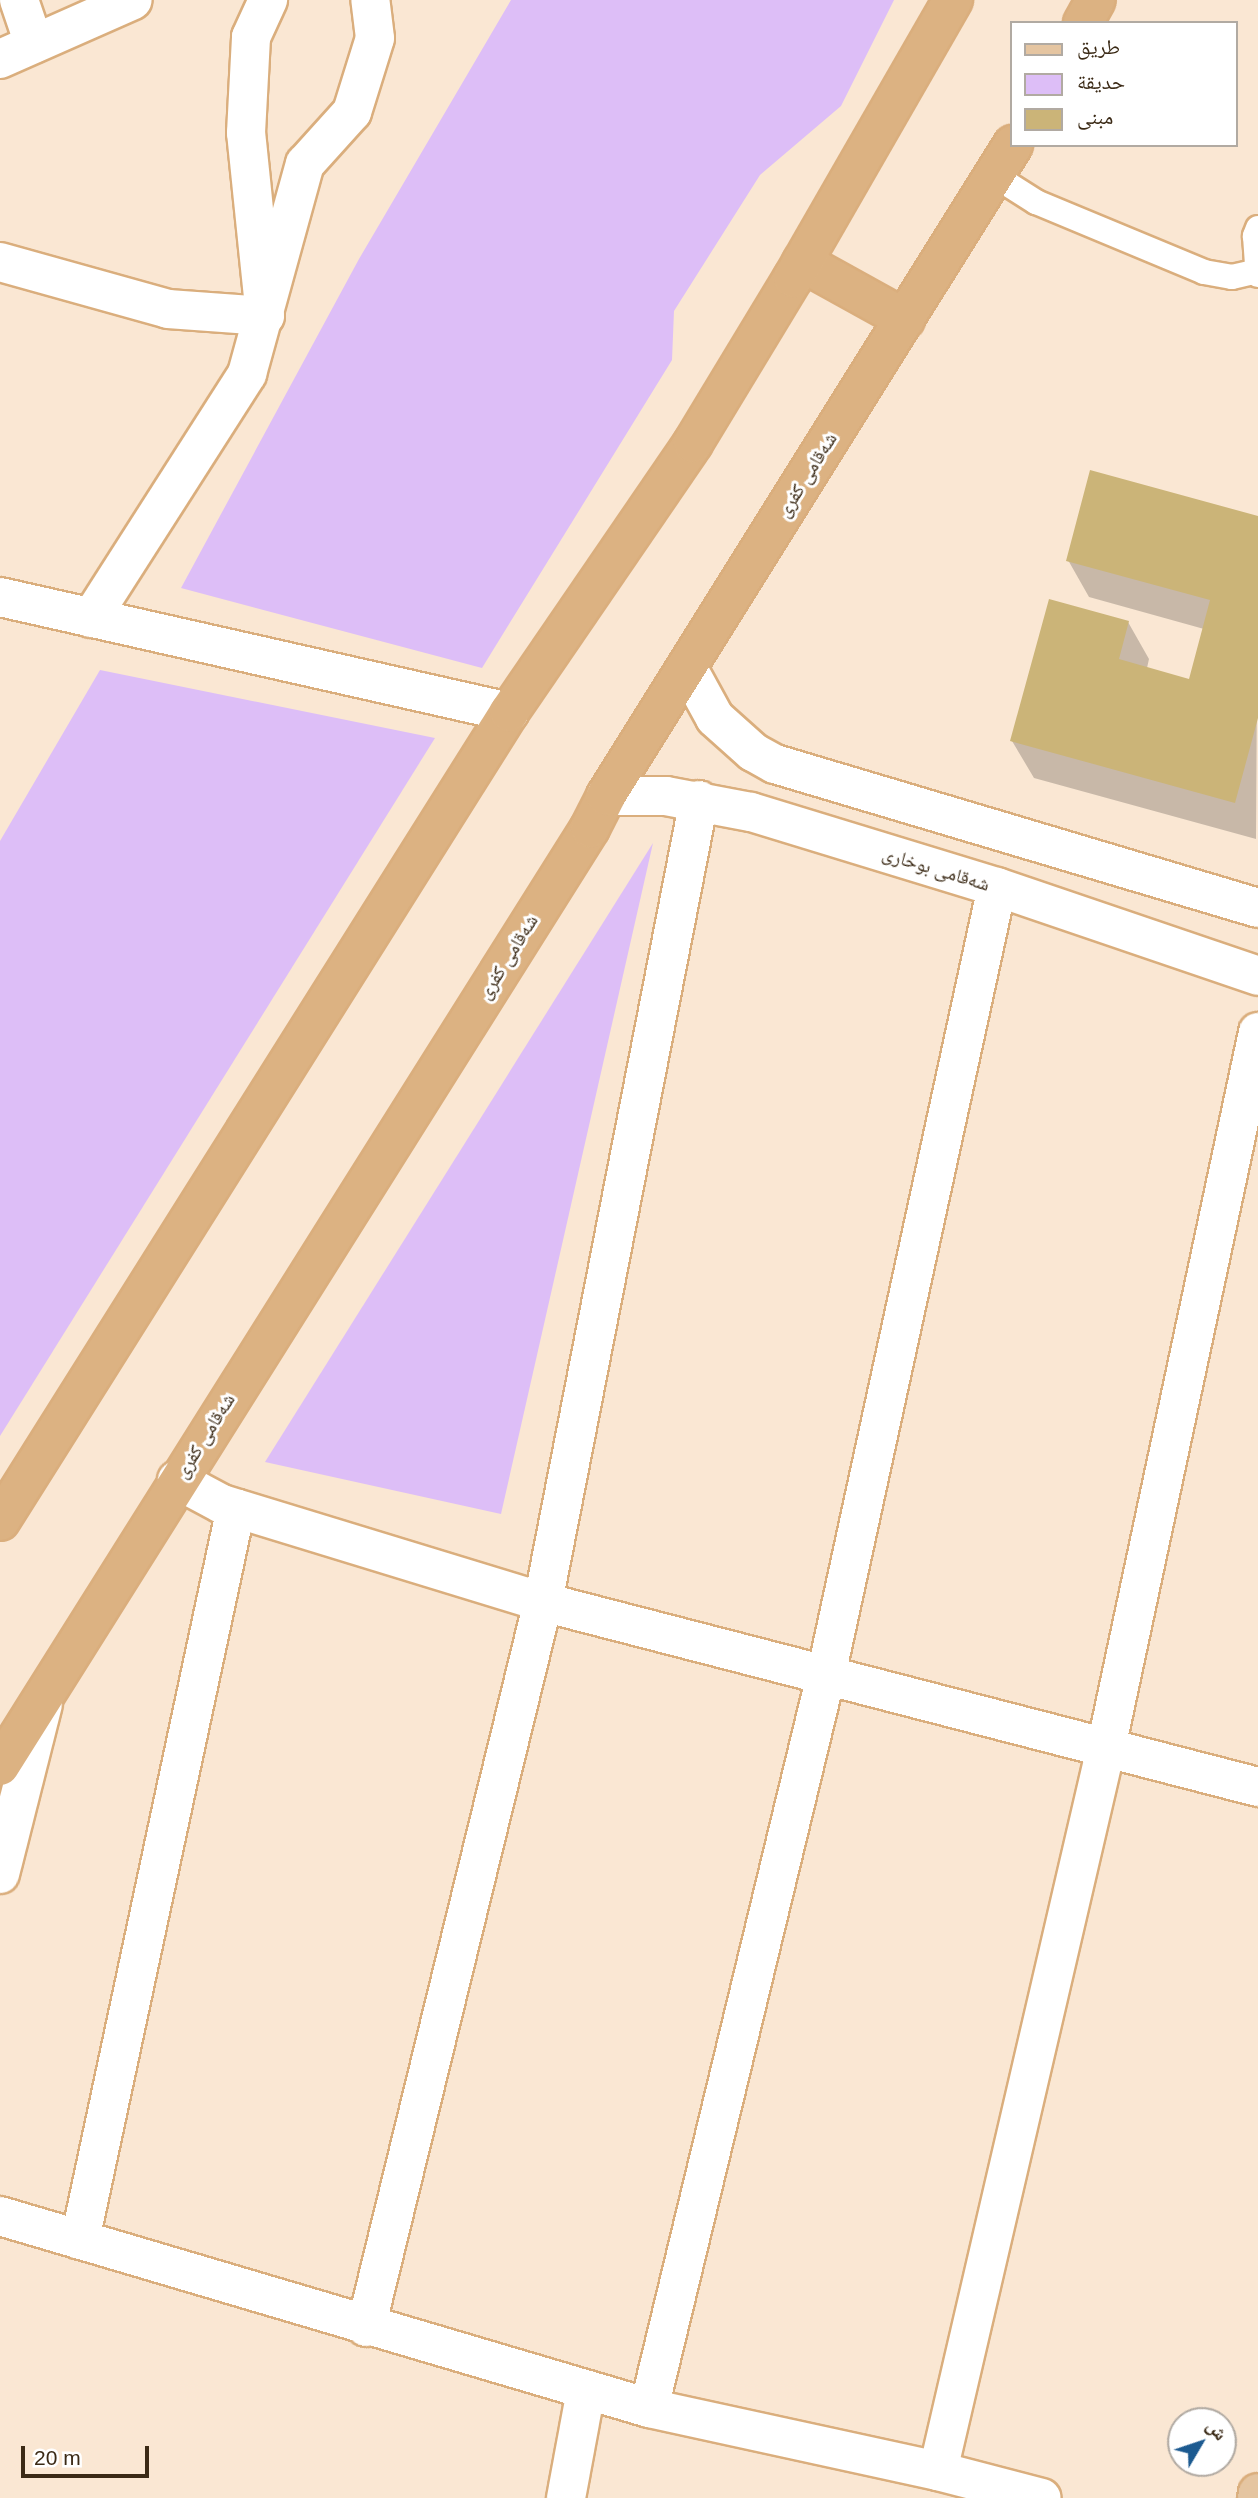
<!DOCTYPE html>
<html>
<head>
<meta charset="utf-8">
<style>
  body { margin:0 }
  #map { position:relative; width:1258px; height:2498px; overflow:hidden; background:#fae7d3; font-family:Helvetica,"Noto Naskh Arabic",sans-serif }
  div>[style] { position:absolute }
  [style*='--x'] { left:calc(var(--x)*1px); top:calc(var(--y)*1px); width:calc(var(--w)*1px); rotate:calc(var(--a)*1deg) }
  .green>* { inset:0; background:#ddbef7 }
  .shadow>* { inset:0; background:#0003 }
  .building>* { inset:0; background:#cbb478 }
  .roads { filter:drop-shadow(2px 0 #daae7d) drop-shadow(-2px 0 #daae7d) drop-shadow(0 2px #daae7d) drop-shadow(0 -2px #daae7d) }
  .service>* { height:24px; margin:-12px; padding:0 12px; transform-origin:12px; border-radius:12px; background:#fff }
  .minor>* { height:38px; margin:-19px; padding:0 19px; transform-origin:19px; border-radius:19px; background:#fff }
  .tertiary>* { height:38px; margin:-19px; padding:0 19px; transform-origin:19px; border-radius:19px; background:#fff }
  .primary>* { height:38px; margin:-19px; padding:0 19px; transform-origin:19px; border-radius:19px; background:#e5c5a1 }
  .trunk>* { height:38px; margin:-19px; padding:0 19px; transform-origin:19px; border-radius:19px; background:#dcb282 }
  span { translate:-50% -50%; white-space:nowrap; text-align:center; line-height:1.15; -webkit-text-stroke:6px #fff; paint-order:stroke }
  .street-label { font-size:19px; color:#3b2a16 }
  .legend { position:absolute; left:1010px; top:21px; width:228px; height:126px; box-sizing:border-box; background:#fff; border:2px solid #b1aaa2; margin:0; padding:9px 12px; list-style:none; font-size:21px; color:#3b2a16 }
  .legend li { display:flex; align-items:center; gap:14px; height:35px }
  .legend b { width:35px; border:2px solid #b1aaa2 }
  .north { position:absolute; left:1167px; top:2407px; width:70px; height:70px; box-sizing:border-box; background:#fff; border:2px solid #b1aaa2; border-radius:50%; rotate:51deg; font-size:19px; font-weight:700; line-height:28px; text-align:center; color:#3b2a16 }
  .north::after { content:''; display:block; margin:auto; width:24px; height:32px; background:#1c5a90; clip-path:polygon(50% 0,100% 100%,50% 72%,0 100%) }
  .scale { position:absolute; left:21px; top:2446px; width:128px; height:32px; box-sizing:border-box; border:4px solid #3b2a16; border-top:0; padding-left:9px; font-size:21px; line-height:24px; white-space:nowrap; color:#3b2a16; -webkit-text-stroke:5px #fff; paint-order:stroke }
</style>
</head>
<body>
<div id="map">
  <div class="green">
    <div style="clip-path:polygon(511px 0,894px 0,841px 106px,760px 175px,674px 311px,672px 360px,482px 668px,181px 588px,359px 259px)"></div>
    <div style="clip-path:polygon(100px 670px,435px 738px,0 1436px,0 841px)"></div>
    <div style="clip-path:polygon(653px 843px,501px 1514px,265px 1462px)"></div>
  </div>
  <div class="shadow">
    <div style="clip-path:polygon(1258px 518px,1256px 839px,1034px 778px,1012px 741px,1128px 622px,1149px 659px,1147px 668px,1191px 681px,1204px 629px,1089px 597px,1068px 560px)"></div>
  </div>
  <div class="building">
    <div style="clip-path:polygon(1090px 470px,1258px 516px,1258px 718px,1235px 803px,1010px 741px,1049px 599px,1129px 621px,1119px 659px,1189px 679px,1210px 600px,1066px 561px)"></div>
  </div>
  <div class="roads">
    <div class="service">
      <div style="--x:995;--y:176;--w:49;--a:32.4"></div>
      <div style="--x:1036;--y:202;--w:182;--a:22.6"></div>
      <div style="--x:1204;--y:272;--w:28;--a:10"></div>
      <div style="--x:1232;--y:277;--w:26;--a:-13"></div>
      <div style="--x:1258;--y:228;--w:9;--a:111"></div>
      <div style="--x:1255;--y:236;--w:39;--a:86"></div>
    </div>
    <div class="minor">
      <div style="--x:19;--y:0;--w:46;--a:71.2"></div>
      <div style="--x:0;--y:59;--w:145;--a:-23.9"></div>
      <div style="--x:0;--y:262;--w:174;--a:15.6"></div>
      <div style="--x:168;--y:309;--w:97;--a:4.1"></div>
      <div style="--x:265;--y:316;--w:184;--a:-95.9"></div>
      <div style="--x:246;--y:133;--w:96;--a:-87"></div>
      <div style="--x:251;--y:37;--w:41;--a:-65.3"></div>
      <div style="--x:0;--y:597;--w:522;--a:12.73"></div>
      <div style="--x:91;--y:618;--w:290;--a:-57.4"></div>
      <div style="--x:247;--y:374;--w:218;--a:-74.6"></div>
      <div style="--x:305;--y:164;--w:70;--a:-47.9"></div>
      <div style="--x:352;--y:112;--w:77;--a:-72.7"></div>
      <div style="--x:375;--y:38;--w:38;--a:-97"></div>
      <div style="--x:177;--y:1480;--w:51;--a:28.1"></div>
      <div style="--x:222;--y:1504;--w:336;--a:17"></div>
      <div style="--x:543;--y:1602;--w:739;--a:14.51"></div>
      <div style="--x:0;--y:1874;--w:175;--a:-75.8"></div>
      <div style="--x:0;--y:2216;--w:677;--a:16.48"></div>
      <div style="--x:649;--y:2408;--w:296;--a:12.3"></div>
      <div style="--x:938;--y:2471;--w:107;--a:14.6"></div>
      <div style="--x:80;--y:2240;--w:748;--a:-77.97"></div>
      <div style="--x:366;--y:2327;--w:746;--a:-76.28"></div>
      <div style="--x:543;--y:1602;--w:817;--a:-78.99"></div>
      <div style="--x:649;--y:2408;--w:754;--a:-76.42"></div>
      <div style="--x:826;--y:1675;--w:806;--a:-77.76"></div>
      <div style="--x:938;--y:2471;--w:742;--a:-76.92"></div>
      <div style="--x:1106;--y:1748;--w:732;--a:-78.01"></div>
      <div style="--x:566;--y:2498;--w:110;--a:-79.5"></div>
    </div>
    <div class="tertiary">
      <div style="--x:687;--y:667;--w:58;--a:61.2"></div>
      <div style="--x:715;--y:718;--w:51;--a:41.8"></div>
      <div style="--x:753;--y:752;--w:25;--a:29"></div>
      <div style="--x:775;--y:764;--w:504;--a:16.6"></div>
      <div style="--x:606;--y:796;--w:60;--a:0"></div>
      <div style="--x:666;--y:796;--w:86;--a:10.7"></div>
      <div style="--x:751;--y:812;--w:257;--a:17"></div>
      <div style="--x:997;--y:887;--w:276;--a:18.8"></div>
    </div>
    <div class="primary">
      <div style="--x:1257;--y:2498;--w:5;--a:-79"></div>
    </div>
    <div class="trunk">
      <div style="--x:1083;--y:23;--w:26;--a:-61"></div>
      <div style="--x:802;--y:262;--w:118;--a:29"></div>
      <div style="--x:0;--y:1521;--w:956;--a:-57.82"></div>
      <div style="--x:509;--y:712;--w:326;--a:-55.6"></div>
      <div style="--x:693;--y:443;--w:193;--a:-58.8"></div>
      <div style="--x:793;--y:278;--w:321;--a:-60.1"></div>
      <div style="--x:0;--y:1766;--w:1108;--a:-57.83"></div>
      <div style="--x:590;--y:828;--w:36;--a:-63"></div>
      <div style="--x:606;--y:796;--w:768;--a:-57.99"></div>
    </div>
  </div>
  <div class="street-label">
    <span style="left:807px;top:475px;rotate:-58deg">شەقامی کفری</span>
    <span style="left:936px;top:869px;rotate:17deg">شەقامی بوخاری</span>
    <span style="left:508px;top:957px;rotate:-58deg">شەقامی کفری</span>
    <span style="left:205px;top:1436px;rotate:-58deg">شەقامی کفری</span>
  </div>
  <ul class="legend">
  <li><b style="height:9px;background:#e5c5a1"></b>طريق</li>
  <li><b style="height:19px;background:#ddbef7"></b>حديقة</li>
  <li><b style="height:19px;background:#cbb478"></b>مبنى</li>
  </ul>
  <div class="north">ش</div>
  <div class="scale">20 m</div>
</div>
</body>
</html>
